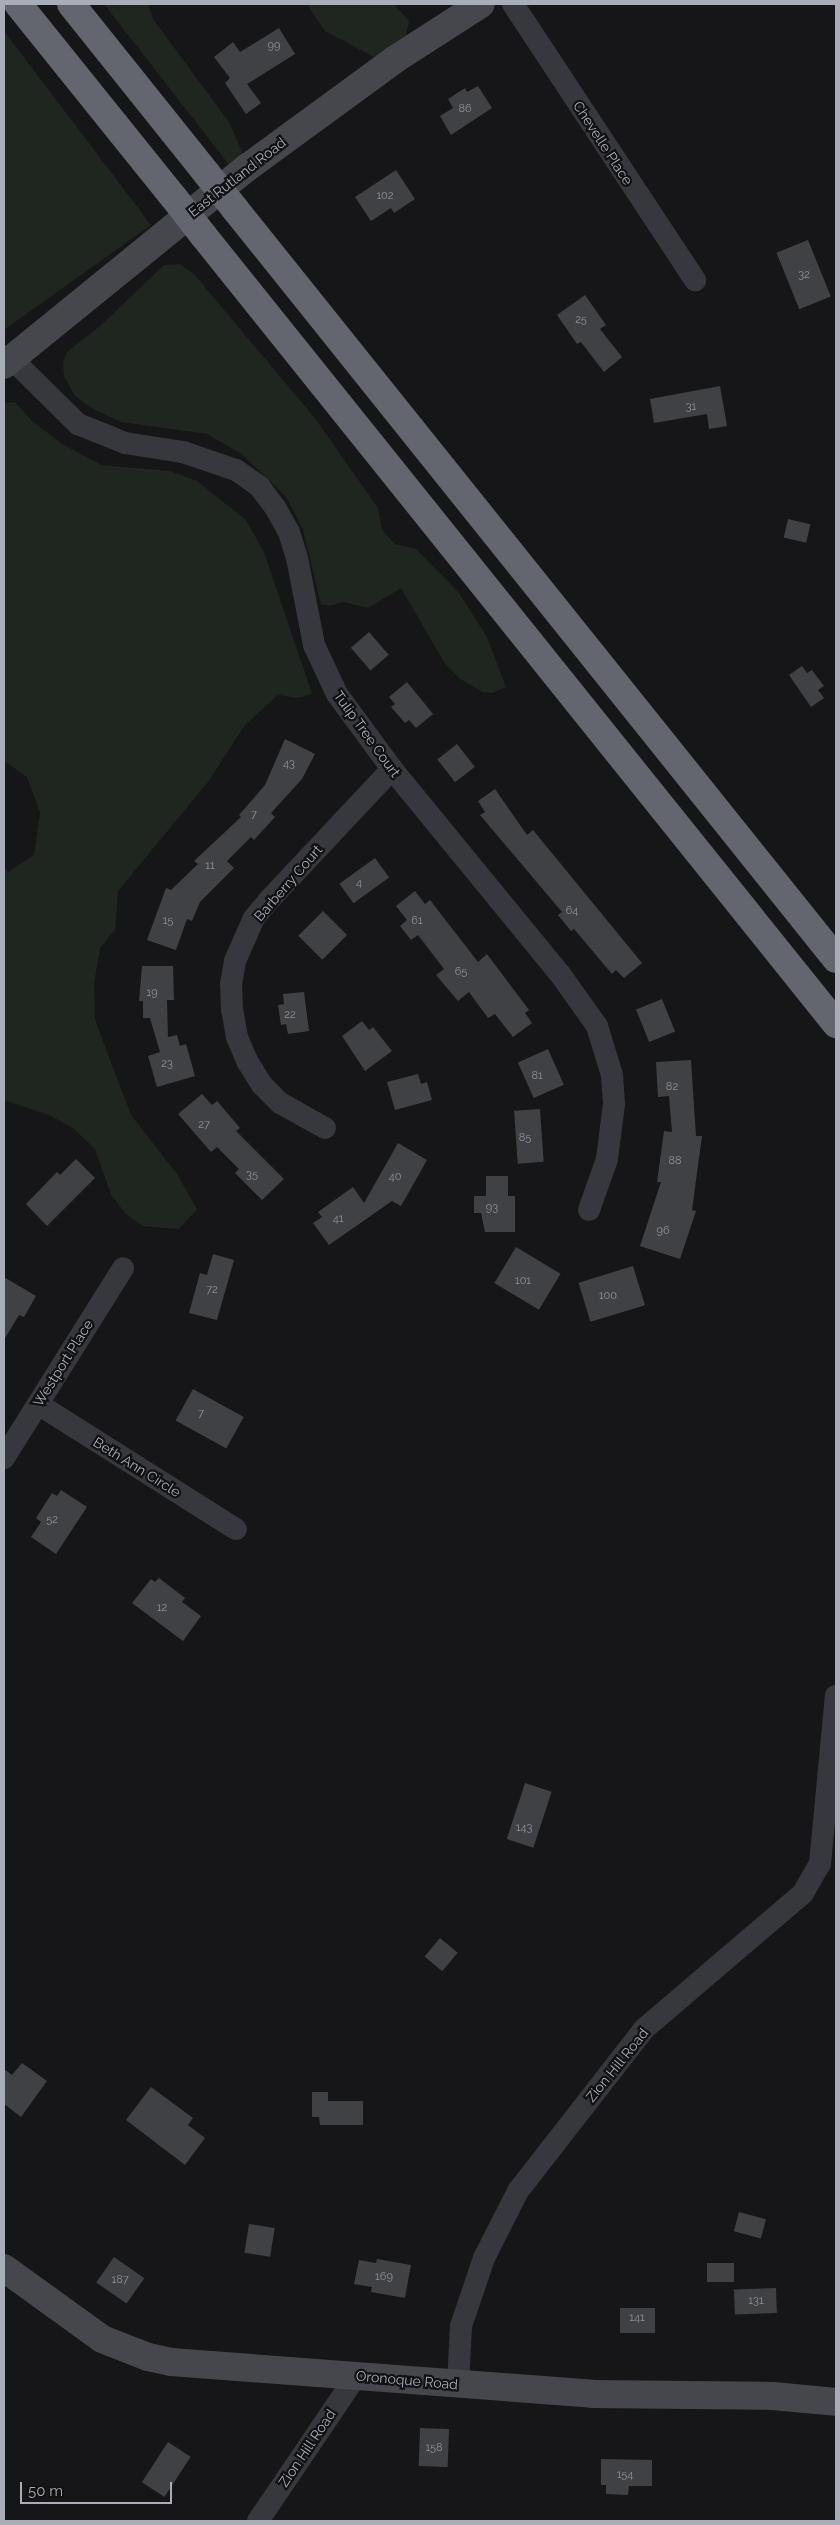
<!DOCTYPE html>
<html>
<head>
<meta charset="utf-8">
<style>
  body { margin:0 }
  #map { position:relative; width:840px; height:2525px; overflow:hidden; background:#161618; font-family:Raleway,sans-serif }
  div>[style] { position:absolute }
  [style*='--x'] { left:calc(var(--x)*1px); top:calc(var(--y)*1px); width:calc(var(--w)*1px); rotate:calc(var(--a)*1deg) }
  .green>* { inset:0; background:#1e261f }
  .building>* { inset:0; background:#404145; transform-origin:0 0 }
  .street>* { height:22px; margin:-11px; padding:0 11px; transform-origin:11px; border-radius:11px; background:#37383d }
  .secondary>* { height:28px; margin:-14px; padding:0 14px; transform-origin:14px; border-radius:14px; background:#45474d }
  .highway>* { height:28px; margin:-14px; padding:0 14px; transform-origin:14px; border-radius:14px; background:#63666e }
  .highway-bridge>* { height:28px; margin:-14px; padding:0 14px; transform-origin:14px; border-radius:14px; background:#63666e }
  span { translate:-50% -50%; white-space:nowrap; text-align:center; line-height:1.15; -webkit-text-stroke:4.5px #111113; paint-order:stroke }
  .number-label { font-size:11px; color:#8e929b }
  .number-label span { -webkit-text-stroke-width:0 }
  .street-label { font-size:14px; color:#a8adb8 }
  .frame { position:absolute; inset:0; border:5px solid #a8adb8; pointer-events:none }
  .scale { position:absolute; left:20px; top:2482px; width:152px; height:22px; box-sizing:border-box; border:2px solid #a8adb8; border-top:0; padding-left:6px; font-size:15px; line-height:18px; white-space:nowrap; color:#a8adb8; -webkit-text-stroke:4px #111113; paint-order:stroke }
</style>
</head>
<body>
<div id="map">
  <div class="green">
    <div style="clip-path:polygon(104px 4px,148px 4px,153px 19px,229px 122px,243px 154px,230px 166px)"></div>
    <div style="clip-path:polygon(307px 4px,394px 4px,409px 21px,406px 36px,376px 58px,325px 31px)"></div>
    <div style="clip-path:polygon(4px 31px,151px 225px,4px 330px)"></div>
    <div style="clip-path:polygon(179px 264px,193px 273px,314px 417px,378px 508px,382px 530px,395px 544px,416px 549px,459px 593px,487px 637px,506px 687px,492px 693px,483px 692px,460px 679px,444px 662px,401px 588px,368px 608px,343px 602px,329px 606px,321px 604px,303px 530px,286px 497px,242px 454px,207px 434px,121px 422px,93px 409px,75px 396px,64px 376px,63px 363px,67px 352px,100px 326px,164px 265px)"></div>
    <div style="clip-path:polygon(15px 402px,31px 420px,62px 444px,101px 465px,170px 471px,197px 481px,246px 520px,264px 552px,312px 694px,298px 698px,278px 695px,245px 725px,208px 782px,118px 891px,115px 930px,100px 948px,94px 984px,95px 1020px,131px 1115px,177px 1174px,197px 1209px,179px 1229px,143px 1226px,126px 1214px,111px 1195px,95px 1149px,73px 1128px,49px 1115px,4px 1100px,4px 868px,8px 872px,34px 855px,40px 812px,27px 777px,4px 761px,4px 403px)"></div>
  </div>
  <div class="building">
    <div style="clip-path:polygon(279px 28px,295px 54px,247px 84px,261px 103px,246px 114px,225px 83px,230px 78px,214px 57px,233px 42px,240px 52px)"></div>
    <div style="clip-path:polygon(478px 86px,492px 108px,451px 135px,440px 116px,453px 108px,448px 99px,465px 88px,467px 92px)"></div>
    <div style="clip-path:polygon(396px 170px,415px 199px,394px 213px,391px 208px,371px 221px,355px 197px)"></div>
    <div style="left:808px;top:240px;width:61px;height:34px;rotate:68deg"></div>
    <div style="clip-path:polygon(585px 295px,606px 325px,600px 329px,622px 357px,604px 372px,581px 342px,577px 344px,557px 315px)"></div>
    <div style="clip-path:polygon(720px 386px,727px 426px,709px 429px,707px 414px,654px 423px,650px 399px)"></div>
    <div style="left:788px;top:519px;width:23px;height:19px;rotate:13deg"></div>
    <div style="left:369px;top:632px;width:30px;height:24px;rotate:49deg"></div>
    <div style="clip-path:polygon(802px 666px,807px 673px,812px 670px,824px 686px,818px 690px,824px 698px,811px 707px,789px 675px)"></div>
    <div style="clip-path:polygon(407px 682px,433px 714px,416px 728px,409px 720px,405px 723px,391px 707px,395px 704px,389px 697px)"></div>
    <div style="clip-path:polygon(285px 739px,315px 754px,302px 779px,271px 813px,275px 817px,254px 840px,251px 837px,227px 861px,234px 868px,200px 902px,192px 921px,187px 919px,176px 950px,147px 940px,166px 888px,171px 890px,198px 864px,194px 861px,241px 817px,239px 815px,265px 785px)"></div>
    <div style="left:457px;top:744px;width:29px;height:25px;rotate:52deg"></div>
    <div style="clip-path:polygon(495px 789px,527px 835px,533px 830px,642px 963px,624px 978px,616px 970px,612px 974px,574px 929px,571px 931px,558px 915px,562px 912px,480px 815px,485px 812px,478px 801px)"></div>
    <div style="left:375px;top:858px;width:24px;height:44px;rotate:54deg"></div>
    <div style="clip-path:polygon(415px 891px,425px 904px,430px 900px,478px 962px,487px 954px,529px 1010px,525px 1013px,532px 1023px,513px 1037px,495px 1014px,488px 1018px,469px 992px,458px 1001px,436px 975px,444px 969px,418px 935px,411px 940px,400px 926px,407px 920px,396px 906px)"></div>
    <div style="left:323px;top:911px;width:34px;height:35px;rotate:45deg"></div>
    <div style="clip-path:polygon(142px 966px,173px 966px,174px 1000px,167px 1000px,168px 1037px,177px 1035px,180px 1046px,186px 1044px,195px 1076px,157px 1087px,148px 1056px,160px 1052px,150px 1018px,143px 1018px,143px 1001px,139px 1001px)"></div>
    <div style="clip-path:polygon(304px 992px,309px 1031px,288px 1034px,286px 1024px,281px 1025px,278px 1005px,284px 1004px,283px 994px)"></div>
    <div style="left:662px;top:999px;width:35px;height:28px;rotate:68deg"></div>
    <div style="clip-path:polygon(362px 1021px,369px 1030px,373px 1027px,392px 1051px,365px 1071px,342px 1036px)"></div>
    <div style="left:548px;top:1049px;width:39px;height:33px;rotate:66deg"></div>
    <div style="clip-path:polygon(691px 1060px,696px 1136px,702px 1136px,692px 1210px,696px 1211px,680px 1259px,640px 1246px,661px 1182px,657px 1182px,664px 1131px,672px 1132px,669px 1096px,658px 1097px,656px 1062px)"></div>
    <div style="clip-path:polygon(418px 1074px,421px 1084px,427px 1082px,432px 1100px,395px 1110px,387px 1082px)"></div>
    <div style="clip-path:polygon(202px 1094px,212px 1105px,217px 1101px,240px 1128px,236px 1131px,284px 1179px,262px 1200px,235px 1173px,239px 1169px,217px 1147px,211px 1152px,178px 1114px)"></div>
    <div style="left:540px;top:1109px;width:53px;height:26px;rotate:86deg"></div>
    <div style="clip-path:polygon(398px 1143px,427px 1160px,401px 1206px,392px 1201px,329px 1245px,313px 1223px,322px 1217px,318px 1212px,353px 1187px,364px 1203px)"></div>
    <div style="clip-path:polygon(76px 1159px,95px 1178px,47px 1226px,26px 1204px,57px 1172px,60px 1175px)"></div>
    <div style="clip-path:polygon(486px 1176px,508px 1176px,508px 1196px,515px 1196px,515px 1232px,485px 1232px,481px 1213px,474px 1213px,474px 1196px,486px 1196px)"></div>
    <div style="left:516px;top:1247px;width:52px;height:42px;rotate:31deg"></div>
    <div style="clip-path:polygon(213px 1254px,234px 1260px,217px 1320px,189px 1313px,200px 1273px,207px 1275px)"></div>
    <div style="left:633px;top:1266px;width:41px;height:57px;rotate:73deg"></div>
    <div style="clip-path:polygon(4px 1277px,36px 1296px,24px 1317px,19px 1315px,4px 1340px)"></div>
    <div style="left:193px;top:1389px;width:58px;height:36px;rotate:29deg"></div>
    <div style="clip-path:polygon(61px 1490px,87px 1507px,56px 1554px,31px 1537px,41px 1522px,36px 1518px,52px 1493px,57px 1496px)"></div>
    <div style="clip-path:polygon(159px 1578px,185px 1598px,182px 1602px,201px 1616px,183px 1641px,132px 1603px,151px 1579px,155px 1582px)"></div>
    <div style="left:525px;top:1783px;width:28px;height:59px;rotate:18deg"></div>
    <div style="left:440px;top:1938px;width:23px;height:24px;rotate:40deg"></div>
    <div style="clip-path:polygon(22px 2063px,47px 2081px,21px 2117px,4px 2104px,4px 2069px,12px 2075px)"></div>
    <div style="clip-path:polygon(151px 2087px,193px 2118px,188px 2125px,205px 2138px,185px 2165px,126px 2120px)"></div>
    <div style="clip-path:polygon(312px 2092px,328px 2092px,328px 2101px,363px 2101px,363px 2125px,320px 2125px,319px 2117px,312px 2117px)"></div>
    <div style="left:739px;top:2212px;width:28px;height:20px;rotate:15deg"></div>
    <div style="left:249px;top:2224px;width:26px;height:29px;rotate:9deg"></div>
    <div style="left:114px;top:2257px;width:37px;height:31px;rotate:35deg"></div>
    <div style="clip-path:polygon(377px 2259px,411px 2265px,405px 2298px,371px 2292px,372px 2287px,354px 2284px,359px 2260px,376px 2263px)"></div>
    <div style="left:707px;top:2263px;width:27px;height:19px"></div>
    <div style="left:776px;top:2288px;width:25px;height:42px;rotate:88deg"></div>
    <div style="left:620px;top:2308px;width:35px;height:25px"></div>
    <div style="left:420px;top:2428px;width:29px;height:38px;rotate:2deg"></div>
    <div style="left:168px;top:2442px;width:27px;height:48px;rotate:33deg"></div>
    <div style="clip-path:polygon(601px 2459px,652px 2460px,652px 2486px,629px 2486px,628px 2495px,606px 2494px,606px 2485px,601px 2485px)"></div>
  </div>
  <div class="street">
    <div style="--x:513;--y:4;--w:331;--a:56.6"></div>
    <div style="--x:12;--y:359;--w:93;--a:44.6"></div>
    <div style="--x:78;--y:424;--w:51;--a:22"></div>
    <div style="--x:125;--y:443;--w:59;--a:8.8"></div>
    <div style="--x:183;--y:452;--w:56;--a:18.8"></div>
    <div style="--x:236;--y:470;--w:28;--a:35"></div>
    <div style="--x:259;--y:486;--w:26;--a:53"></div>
    <div style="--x:275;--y:507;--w:29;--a:61"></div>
    <div style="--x:289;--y:532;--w:27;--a:73"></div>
    <div style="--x:297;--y:558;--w:89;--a:78.9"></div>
    <div style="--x:314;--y:645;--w:54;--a:64.9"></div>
    <div style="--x:337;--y:694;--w:93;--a:53.7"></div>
    <div style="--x:392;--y:769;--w:265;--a:50.7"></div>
    <div style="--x:560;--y:974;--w:64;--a:54.6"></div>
    <div style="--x:597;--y:1026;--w:51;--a:73"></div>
    <div style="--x:612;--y:1075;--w:29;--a:86"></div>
    <div style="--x:614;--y:1104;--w:55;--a:97.3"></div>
    <div style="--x:607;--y:1159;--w:54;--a:109.4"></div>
    <div style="--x:325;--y:1128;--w:51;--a:-150.9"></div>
    <div style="--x:280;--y:1103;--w:25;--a:-135"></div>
    <div style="--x:262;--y:1085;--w:26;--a:-122"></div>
    <div style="--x:248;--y:1063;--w:28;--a:-113"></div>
    <div style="--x:237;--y:1037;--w:27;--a:-100"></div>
    <div style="--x:232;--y:1010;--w:26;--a:-92"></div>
    <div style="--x:231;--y:984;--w:23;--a:-80"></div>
    <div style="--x:235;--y:961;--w:47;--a:-66.2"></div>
    <div style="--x:254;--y:918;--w:25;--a:-50"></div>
    <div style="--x:270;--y:899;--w:178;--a:-46.8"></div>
    <div style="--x:38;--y:1404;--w:234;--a:32.3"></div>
    <div style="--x:4;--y:1458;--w:224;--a:-57.9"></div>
    <div style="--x:458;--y:2385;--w:59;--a:-87.1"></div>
    <div style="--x:461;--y:2326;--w:72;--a:-71.3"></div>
    <div style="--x:484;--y:2258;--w:75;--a:-63.1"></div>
    <div style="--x:518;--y:2191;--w:205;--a:-52.1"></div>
    <div style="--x:644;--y:2029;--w:209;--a:-40.5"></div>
    <div style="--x:803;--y:1893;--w:34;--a:-60"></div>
    <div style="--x:820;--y:1864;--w:169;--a:-84.6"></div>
    <div style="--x:258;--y:2521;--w:175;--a:-55.9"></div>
  </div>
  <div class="secondary">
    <div style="--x:4;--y:365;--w:314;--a:-39.1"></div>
    <div style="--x:248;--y:167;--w:181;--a:-36.2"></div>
    <div style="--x:394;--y:60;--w:103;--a:-32.8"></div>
    <div style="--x:4;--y:2268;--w:121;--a:35.9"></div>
    <div style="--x:102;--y:2339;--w:49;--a:21.4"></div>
    <div style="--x:148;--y:2357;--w:24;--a:12"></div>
    <div style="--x:171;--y:2362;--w:423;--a:4.3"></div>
    <div style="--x:593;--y:2394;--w:180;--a:0.6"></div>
    <div style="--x:773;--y:2396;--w:63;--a:5.4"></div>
  </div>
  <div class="highway">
    <div style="--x:18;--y:4;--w:250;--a:51.2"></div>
    <div style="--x:71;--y:4;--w:218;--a:51.3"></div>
    <div style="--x:235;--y:209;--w:961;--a:51.29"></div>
    <div style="--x:203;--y:235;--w:1012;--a:51.26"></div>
  </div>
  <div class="highway-bridge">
    <div style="--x:207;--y:174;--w:45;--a:51.3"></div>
    <div style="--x:175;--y:199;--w:46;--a:52.1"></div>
  </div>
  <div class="number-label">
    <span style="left:274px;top:46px">99</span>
    <span style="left:465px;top:109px">86</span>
    <span style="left:385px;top:196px">102</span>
    <span style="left:804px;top:275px">32</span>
    <span style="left:581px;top:320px">25</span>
    <span style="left:691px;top:407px">31</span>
    <span style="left:289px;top:764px">43</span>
    <span style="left:254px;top:815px">7</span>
    <span style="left:210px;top:866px">11</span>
    <span style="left:359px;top:883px">4</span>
    <span style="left:572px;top:911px">64</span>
    <span style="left:168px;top:921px">15</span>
    <span style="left:417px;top:921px">61</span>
    <span style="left:461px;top:972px">65</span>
    <span style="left:152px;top:993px">19</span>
    <span style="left:290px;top:1015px">22</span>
    <span style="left:167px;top:1064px">23</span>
    <span style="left:537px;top:1076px">81</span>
    <span style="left:672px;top:1087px">82</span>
    <span style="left:204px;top:1125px">27</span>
    <span style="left:525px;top:1138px">85</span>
    <span style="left:675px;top:1161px">88</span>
    <span style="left:252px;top:1175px">35</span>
    <span style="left:395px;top:1177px">40</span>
    <span style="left:492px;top:1208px">93</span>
    <span style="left:338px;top:1219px">41</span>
    <span style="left:663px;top:1231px">96</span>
    <span style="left:523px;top:1281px">101</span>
    <span style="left:212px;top:1290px">72</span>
    <span style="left:608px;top:1296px">100</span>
    <span style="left:201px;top:1414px">7</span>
    <span style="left:52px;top:1520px">52</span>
    <span style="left:162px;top:1608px">12</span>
    <span style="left:524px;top:1828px">143</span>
    <span style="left:384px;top:2277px">169</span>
    <span style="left:120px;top:2280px">187</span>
    <span style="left:756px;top:2301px">131</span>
    <span style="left:637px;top:2318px">141</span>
    <span style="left:434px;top:2448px">158</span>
    <span style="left:625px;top:2475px">154</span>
  </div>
  <div class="street-label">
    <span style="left:603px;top:143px;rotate:57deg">Chevelle Place</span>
    <span style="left:237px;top:177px;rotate:-38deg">East Rutland Road</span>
    <span style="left:367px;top:734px;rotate:54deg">Tulip Tree Court</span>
    <span style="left:288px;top:883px;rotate:-49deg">Barberry Court</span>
    <span style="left:63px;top:1363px;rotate:-58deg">Westport Place</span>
    <span style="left:137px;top:1467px;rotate:32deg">Beth Ann Circle</span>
    <span style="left:617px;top:2065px;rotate:-51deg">Zion Hill Road</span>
    <span style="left:407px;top:2380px;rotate:5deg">Oronoque Road</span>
    <span style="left:307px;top:2448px;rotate:-56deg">Zion Hill Road</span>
  </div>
  <div class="frame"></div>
  <div class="scale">50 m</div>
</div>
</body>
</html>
